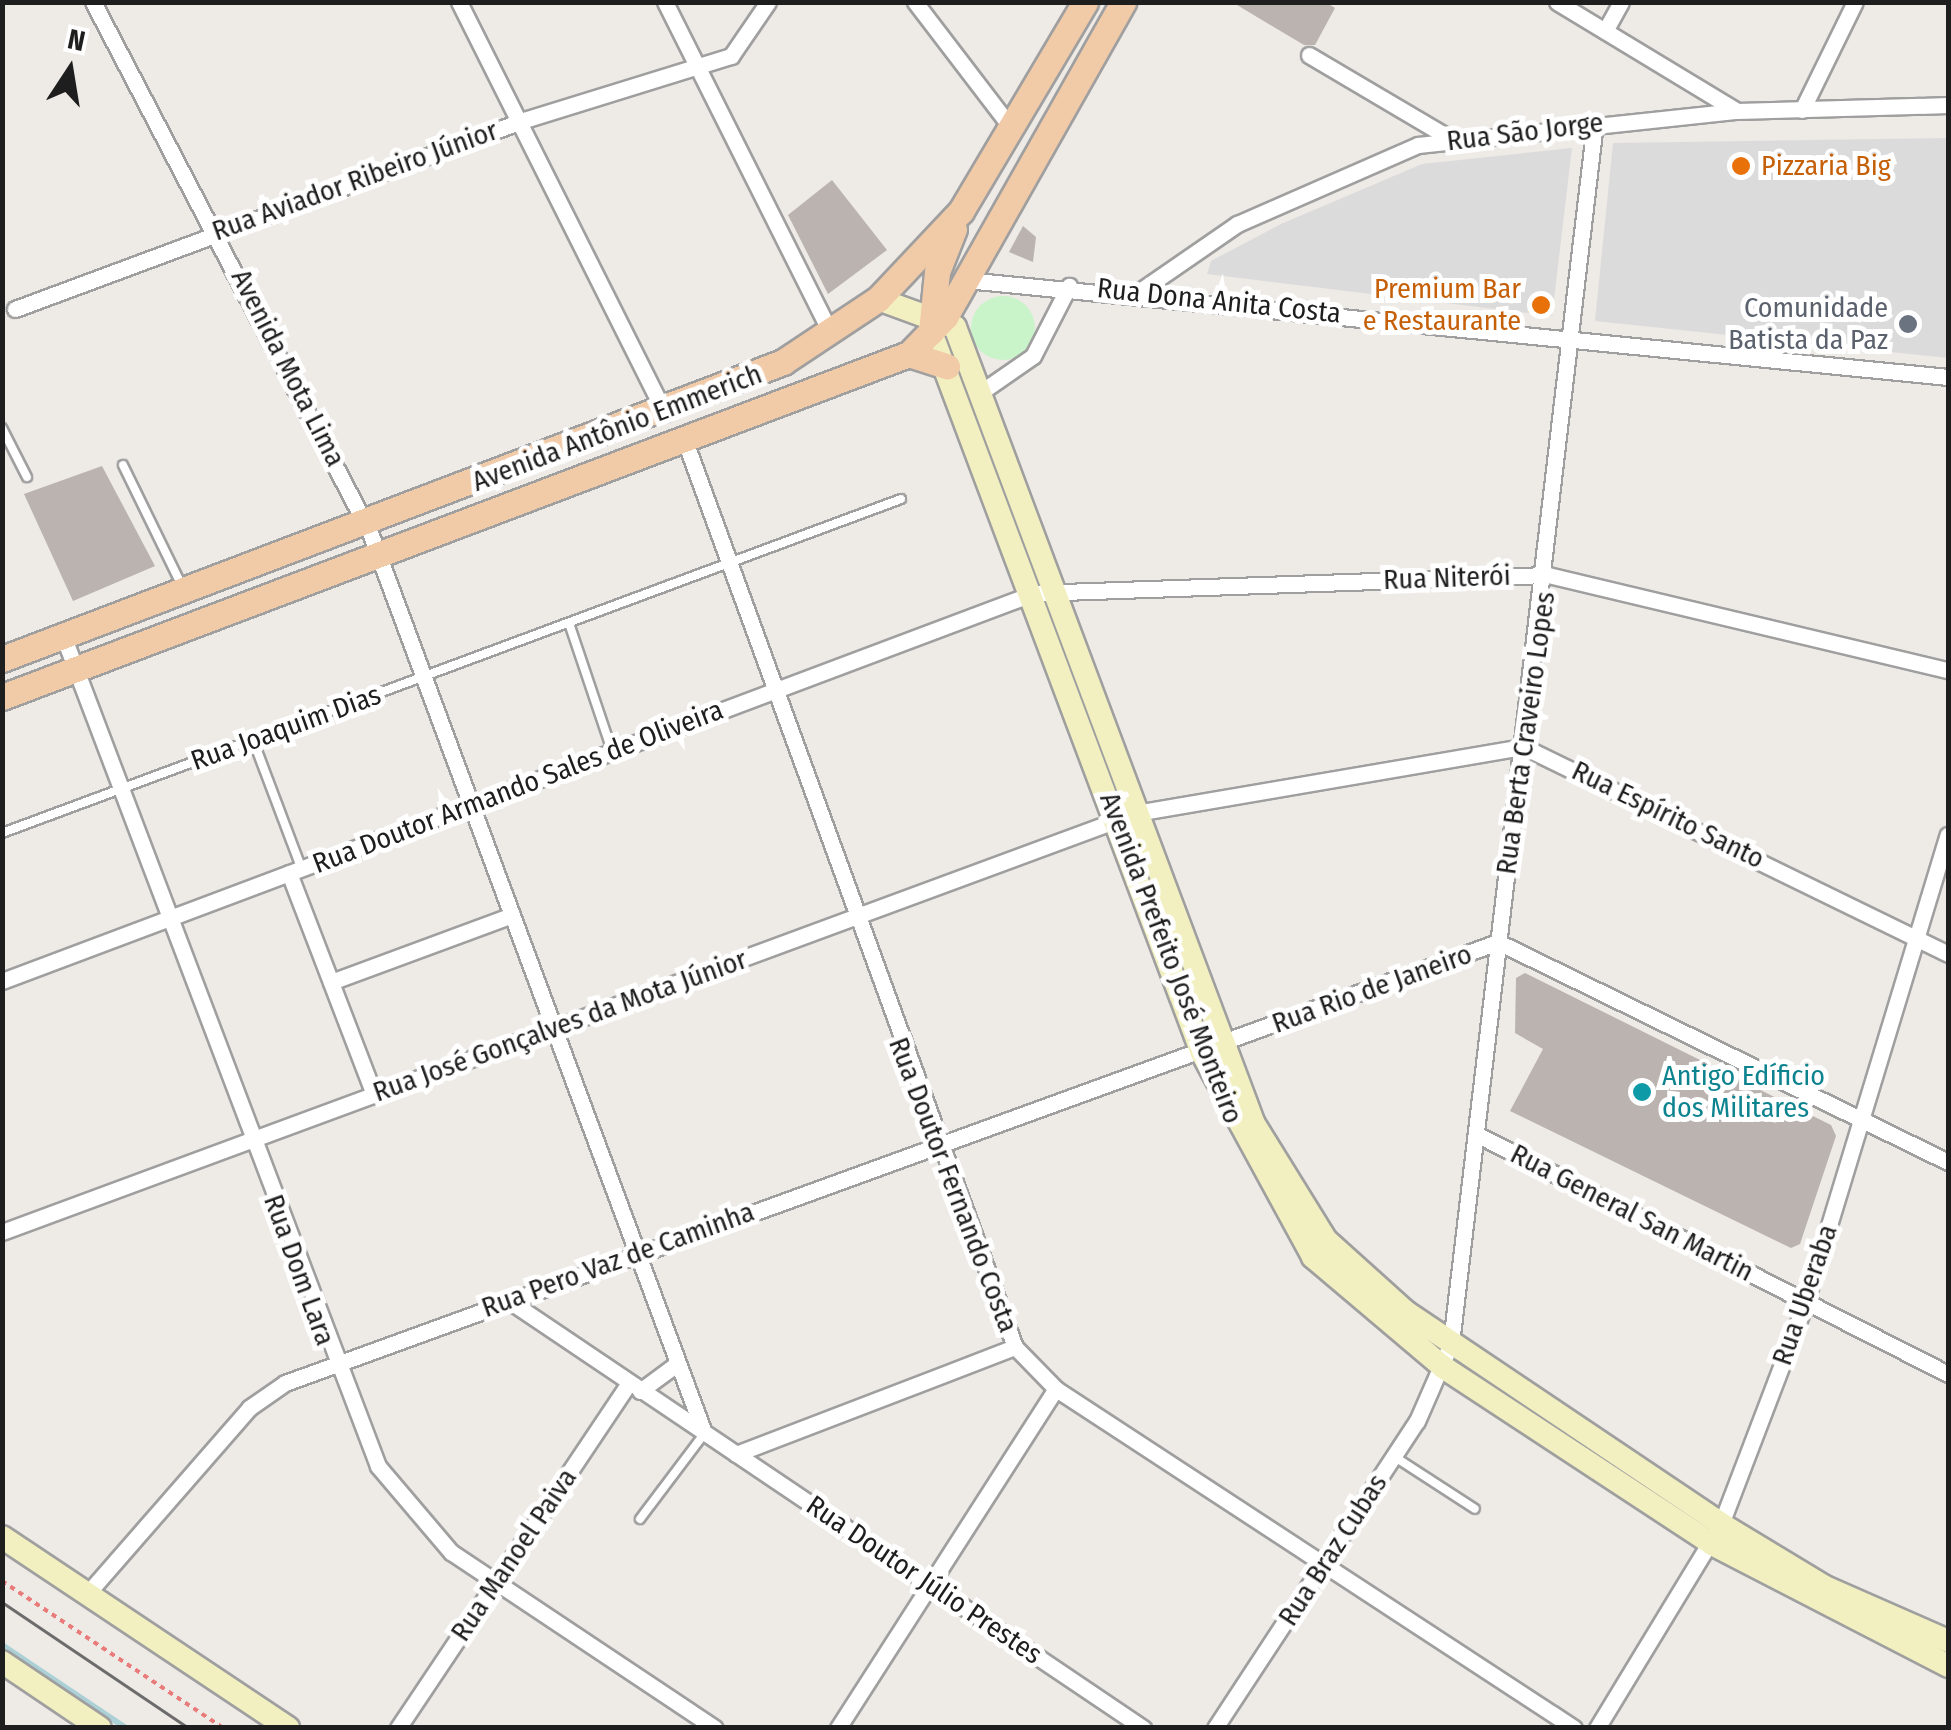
<!DOCTYPE html>
<html>
<head>
<meta charset="utf-8">
<style>
  body { margin:0 }
  #map { position:relative; width:1951px; height:1730px; overflow:hidden; background:#eeeae6; font-family:"Fira Sans Condensed",sans-serif }
  div>[style] { position:absolute }
  [style*='--x'] { left:calc(var(--x)*1px); top:calc(var(--y)*1px); width:calc(var(--w)*1px); rotate:calc(var(--a)*1deg) }
  .residential>* { inset:0; background:#dcdbdc }
  .park>* { inset:0; background:#c9f3c8 }
  .round { border-radius:50% }
  .stream>* { height:6px; margin:-3px; padding:0 3px; transform-origin:3px; border-radius:3px; background:#abd1d7 }
  .building>* { inset:0; background:#bbb3af }
  .path>* { height:4px; margin-top:-2px; transform-origin:0; background:repeating-linear-gradient(90deg,#ea7b7b 0 5px,transparent 0 10px) }
  .roads { filter:drop-shadow(2px 0 #9f9f9f) drop-shadow(-2px 0 #9f9f9f) drop-shadow(0 2px #9f9f9f) drop-shadow(0 -2px #9f9f9f) }
  .service>* { height:8px; margin:-4px; padding:0 4px; transform-origin:4px; border-radius:4px; background:#fff }
  .minor>* { height:15px; margin:-7.5px; padding:0 7.5px; transform-origin:7.5px; border-radius:7.5px; background:#fff }
  .secondary>* { height:22px; margin:-11px; padding:0 11px; transform-origin:11px; border-radius:11px; background:#f2f0c0 }
  .primary>* { height:25px; margin:-12.5px; padding:0 12.5px; transform-origin:12.5px; border-radius:12.5px; background:#f1caa8 }
  .tram>* { height:2.5px; margin:-1.25px; padding:0 1.25px; transform-origin:1.25px; border-radius:1.25px; background:#6c6c6c }
  .dots>* { width:28px; height:28px; translate:-50% -50%; box-sizing:border-box; border:5px solid #fff; border-radius:50% }
  span { translate:-50% -50%; white-space:nowrap; text-align:center; line-height:1.15; -webkit-text-stroke:10px #fff; paint-order:stroke }
  .street-label { font-size:28px; color:#1e1e1e }
  .food-label { font-size:28px; color:#c56008 }
  .left { translate:0 -50%; text-align:left }
  .right { translate:-100% -50%; text-align:right }
  .worship-label { font-size:28px; color:#5b616d }
  .culture-label { font-size:28px; color:#0d838f }
  .frame { position:absolute; inset:0; border:5px solid #1e1e1e; pointer-events:none }
  .north { position:absolute; left:20px; top:20px; width:100px; height:100px; -webkit-text-stroke:8px #fff; paint-order:stroke; rotate:12deg; font-size:28px; font-weight:700; line-height:40px; text-align:center; color:#1e1e1e }
  .north::after { content:''; display:block; margin:auto; width:35px; height:45px; background:#1e1e1e; clip-path:polygon(50% 0,100% 100%,50% 72%,0 100%) }
</style>
</head>
<body>
<div id="map">
  <div class="residential">
    <div style="clip-path:polygon(1948px 138px,1948px 358px,1595px 321px,1613px 143px)"></div>
    <div style="clip-path:polygon(1572px 148px,1552px 316px,1207px 274px,1211px 261px,1281px 224px,1422px 164px)"></div>
  </div>
  <div class="park">
    <div class="round" style="left:971px;top:296px;width:64px;height:64px"></div>
  </div>
  <div class="stream">
    <div style="--x:2;--y:1645;--w:149;--a:33.8"></div>
  </div>
  <div class="building">
    <div style="clip-path:polygon(1232px 2px,1325px 2px,1335px 8px,1315px 45px,1304px 45px)"></div>
    <div style="clip-path:polygon(832px 180px,887px 250px,828px 294px,788px 215px)"></div>
    <div style="clip-path:polygon(1023px 226px,1036px 237px,1033px 262px,1009px 252px)"></div>
    <div style="clip-path:polygon(102px 466px,155px 566px,73px 601px,24px 494px)"></div>
    <div style="clip-path:polygon(1525px 973px,1831px 1125px,1836px 1136px,1800px 1244px,1791px 1248px,1510px 1111px,1543px 1049px,1515px 1033px,1516px 978px)"></div>
  </div>
  <div class="path">
    <div style="--x:2;--y:1581;--w:265;--a:33.6"></div>
  </div>
  <div class="roads">
    <div class="service">
      <div style="--x:2;--y:428;--w:55;--a:63"></div>
      <div style="--x:123;--y:465;--w:132;--a:64"></div>
      <div style="--x:569;--y:623;--w:135;--a:71.4"></div>
      <div style="--x:253;--y:740;--w:136;--a:69.3"></div>
      <div style="--x:2;--y:833;--w:959;--a:-20.38"></div>
      <div style="--x:1395;--y:1457;--w:95;--a:33"></div>
      <div style="--x:640;--y:1519;--w:106;--a:-53"></div>
    </div>
    <div class="minor">
      <div style="--x:93;--y:2;--w:601;--a:62.45"></div>
      <div style="--x:371;--y:535;--w:958;--a:69.65"></div>
      <div style="--x:459;--y:2;--w:460;--a:63.4"></div>
      <div style="--x:665;--y:2;--w:370;--a:63.4"></div>
      <div style="--x:915;--y:2;--w:160;--a:52.6"></div>
      <div style="--x:1557;--y:2;--w:210;--a:31.2"></div>
      <div style="--x:1605;--y:31;--w:33;--a:-61"></div>
      <div style="--x:1309;--y:55;--w:167;--a:30.6"></div>
      <div style="--x:1802;--y:110;--w:120;--a:-63.9"></div>
      <div style="--x:966;--y:280;--w:987;--a:5.64"></div>
      <div style="--x:1140;--y:291;--w:118;--a:-34.6"></div>
      <div style="--x:1237;--y:224;--w:197;--a:-23.6"></div>
      <div style="--x:1418;--y:145;--w:321;--a:-6.1"></div>
      <div style="--x:1737;--y:111;--w:211;--a:-1.6"></div>
      <div style="--x:15;--y:309;--w:543;--a:-20.37"></div>
      <div style="--x:524;--y:120;--w:217;--a:-17.2"></div>
      <div style="--x:731;--y:56;--w:65;--a:-55.6"></div>
      <div style="--x:981;--y:392;--w:63;--a:-34.7"></div>
      <div style="--x:1033;--y:356;--w:79;--a:-62.8"></div>
      <div style="--x:685;--y:441;--w:964;--a:69.99"></div>
      <div style="--x:1015;--y:1347;--w:59;--a:45.7"></div>
      <div style="--x:1056;--y:1389;--w:619;--a:33.2"></div>
      <div style="--x:64;--y:638;--w:886;--a:69.23"></div>
      <div style="--x:378;--y:1466;--w:113;--a:49.7"></div>
      <div style="--x:451;--y:1552;--w:317;--a:33.7"></div>
      <div style="--x:289;--y:873;--w:238;--a:69"></div>
      <div style="--x:2;--y:981;--w:1103;--a:-20.6"></div>
      <div style="--x:1034;--y:593;--w:514;--a:-2.01"></div>
      <div style="--x:1548;--y:575;--w:411;--a:13.4"></div>
      <div style="--x:331;--y:982;--w:193;--a:-20.3"></div>
      <div style="--x:1476;--y:1134;--w:530;--a:26.95"></div>
      <div style="--x:2;--y:1232;--w:1209;--a:-20.28"></div>
      <div style="--x:1136;--y:813;--w:394;--a:-9.7"></div>
      <div style="--x:1524;--y:747;--w:472;--a:26"></div>
      <div style="--x:508;--y:1300;--w:766;--a:33.98"></div>
      <div style="--x:640;--y:1391;--w:47;--a:-36.4"></div>
      <div style="--x:736;--y:1454;--w:299;--a:-21"></div>
      <div style="--x:87;--y:1594;--w:247;--a:-48.9"></div>
      <div style="--x:249;--y:1408;--w:44;--a:-34.8"></div>
      <div style="--x:285;--y:1383;--w:1291;--a:-19.98"></div>
      <div style="--x:1498;--y:942;--w:501;--a:26.05"></div>
      <div style="--x:398;--y:1728;--w:415;--a:-56.2"></div>
      <div style="--x:838;--y:1728;--w:403;--a:-57.3"></div>
      <div style="--x:1215;--y:1728;--w:367;--a:-56.7"></div>
      <div style="--x:1417;--y:1421;--w:85;--a:-66.4"></div>
      <div style="--x:1451;--y:1343;--w:1228;--a:-83.27"></div>
      <div style="--x:1597;--y:1728;--w:239;--a:-58.7"></div>
      <div style="--x:1721;--y:1524;--w:239;--a:-69.1"></div>
      <div style="--x:1806;--y:1301;--w:487;--a:-73.1"></div>
    </div>
    <div class="secondary">
      <div style="--x:878;--y:299;--w:82;--a:20"></div>
      <div style="--x:955;--y:327;--w:851;--a:69.44"></div>
      <div style="--x:1254;--y:1124;--w:137;--a:58.2"></div>
      <div style="--x:1326;--y:1240;--w:108;--a:42"></div>
      <div style="--x:1406;--y:1312;--w:380;--a:33.9"></div>
      <div style="--x:1721;--y:1524;--w:122;--a:31.2"></div>
      <div style="--x:1825;--y:1587;--w:134;--a:23.7"></div>
      <div style="--x:931;--y:332;--w:770;--a:69.4"></div>
      <div style="--x:1202;--y:1053;--w:232;--a:61.4"></div>
      <div style="--x:1313;--y:1257;--w:170;--a:40.2"></div>
      <div style="--x:1443;--y:1367;--w:322;--a:33.3"></div>
      <div style="--x:1712;--y:1544;--w:266;--a:27.3"></div>
      <div style="--x:2;--y:1537;--w:344;--a:33.7"></div>
      <div style="--x:2;--y:1662;--w:118;--a:34"></div>
    </div>
    <div class="primary">
      <div style="--x:931;--y:332;--w:60;--a:-84.3"></div>
      <div style="--x:937;--y:272;--w:46;--a:-68.4"></div>
      <div style="--x:909;--y:354;--w:40;--a:18"></div>
      <div style="--x:2;--y:659;--w:836;--a:-20.82"></div>
      <div style="--x:783;--y:362;--w:114;--a:-33.6"></div>
      <div style="--x:878;--y:299;--w:121;--a:-46.7"></div>
      <div style="--x:961;--y:211;--w:243;--a:-59.3"></div>
      <div style="--x:2;--y:697;--w:970;--a:-20.72"></div>
      <div style="--x:909;--y:354;--w:52;--a:-45.8"></div>
      <div style="--x:945;--y:317;--w:362;--a:-60.5"></div>
    </div>
  </div>
  <div class="tram">
    <div style="--x:2;--y:1602;--w:225;--a:34"></div>
  </div>
  <div class="dots">
    <div style="left:1741px;top:166px;background:#e8710a"></div>
    <div style="left:1541px;top:305px;background:#e8710a"></div>
    <div style="left:1908px;top:324px;background:#6b7280"></div>
    <div style="left:1642px;top:1092px;background:#0f9aa8"></div>
  </div>
  <div class="street-label">
    <span style="left:1525px;top:132px;rotate:-7deg">Rua São Jorge</span>
    <span style="left:355px;top:181px;rotate:-20deg">Rua Aviador Ribeiro Júnior</span>
    <span style="left:1219px;top:301px;rotate:6deg">Rua Dona Anita Costa</span>
    <span style="left:288px;top:368px;rotate:63deg">Avenida Mota Lima</span>
    <span style="left:617px;top:428px;rotate:-21deg">Avenida Antônio Emmerich</span>
    <span style="left:1447px;top:578px;rotate:-2deg">Rua Niterói</span>
    <span style="left:286px;top:728px;rotate:-20deg">Rua Joaquim Dias</span>
    <span style="left:1526px;top:733px;rotate:-82deg">Rua Berta Craveiro Lopes</span>
    <span style="left:518px;top:787px;rotate:-21deg">Rua Doutor Armando Sales de Oliveira</span>
    <span style="left:1668px;top:815px;rotate:26deg">Rua Espírito Santo</span>
    <span style="left:1171px;top:958px;rotate:69deg">Avenida Prefeito José Monteiro</span>
    <span style="left:1372px;top:989px;rotate:-20deg">Rua Rio de Janeiro</span>
    <span style="left:560px;top:1026px;rotate:-20deg">Rua José Gonçalves da Mota Júnior</span>
    <span style="left:953px;top:1185px;rotate:69deg">Rua Doutor Fernando Costa</span>
    <span style="left:1632px;top:1213px;rotate:27deg">Rua General San Martin</span>
    <span style="left:618px;top:1260px;rotate:-20deg">Rua Pero Vaz de Caminha</span>
    <span style="left:299px;top:1270px;rotate:70deg">Rua Dom Lara</span>
    <span style="left:1805px;top:1295px;rotate:-71deg">Rua Uberaba</span>
    <span style="left:1333px;top:1550px;rotate:-57deg">Rua Braz Cubas</span>
    <span style="left:514px;top:1555px;rotate:-56deg">Rua Manoel Paiva</span>
    <span style="left:924px;top:1580px;rotate:34deg">Rua Doutor Júlio Prestes</span>
  </div>
  <div class="food-label">
    <span class="left" style="left:1761px;top:166px">Pizzaria Big</span>
    <span class="right" style="left:1521px;top:305px">Premium Bar<br>e Restaurante</span>
  </div>
  <div class="worship-label">
    <span class="right" style="left:1888px;top:324px">Comunidade<br>Batista da Paz</span>
  </div>
  <div class="culture-label">
    <span class="left" style="left:1662px;top:1092px">Antigo Edíficio<br>dos Militares</span>
  </div>
  <div class="frame"></div>
  <div class="north">N</div>
</div>
</body>
</html>
